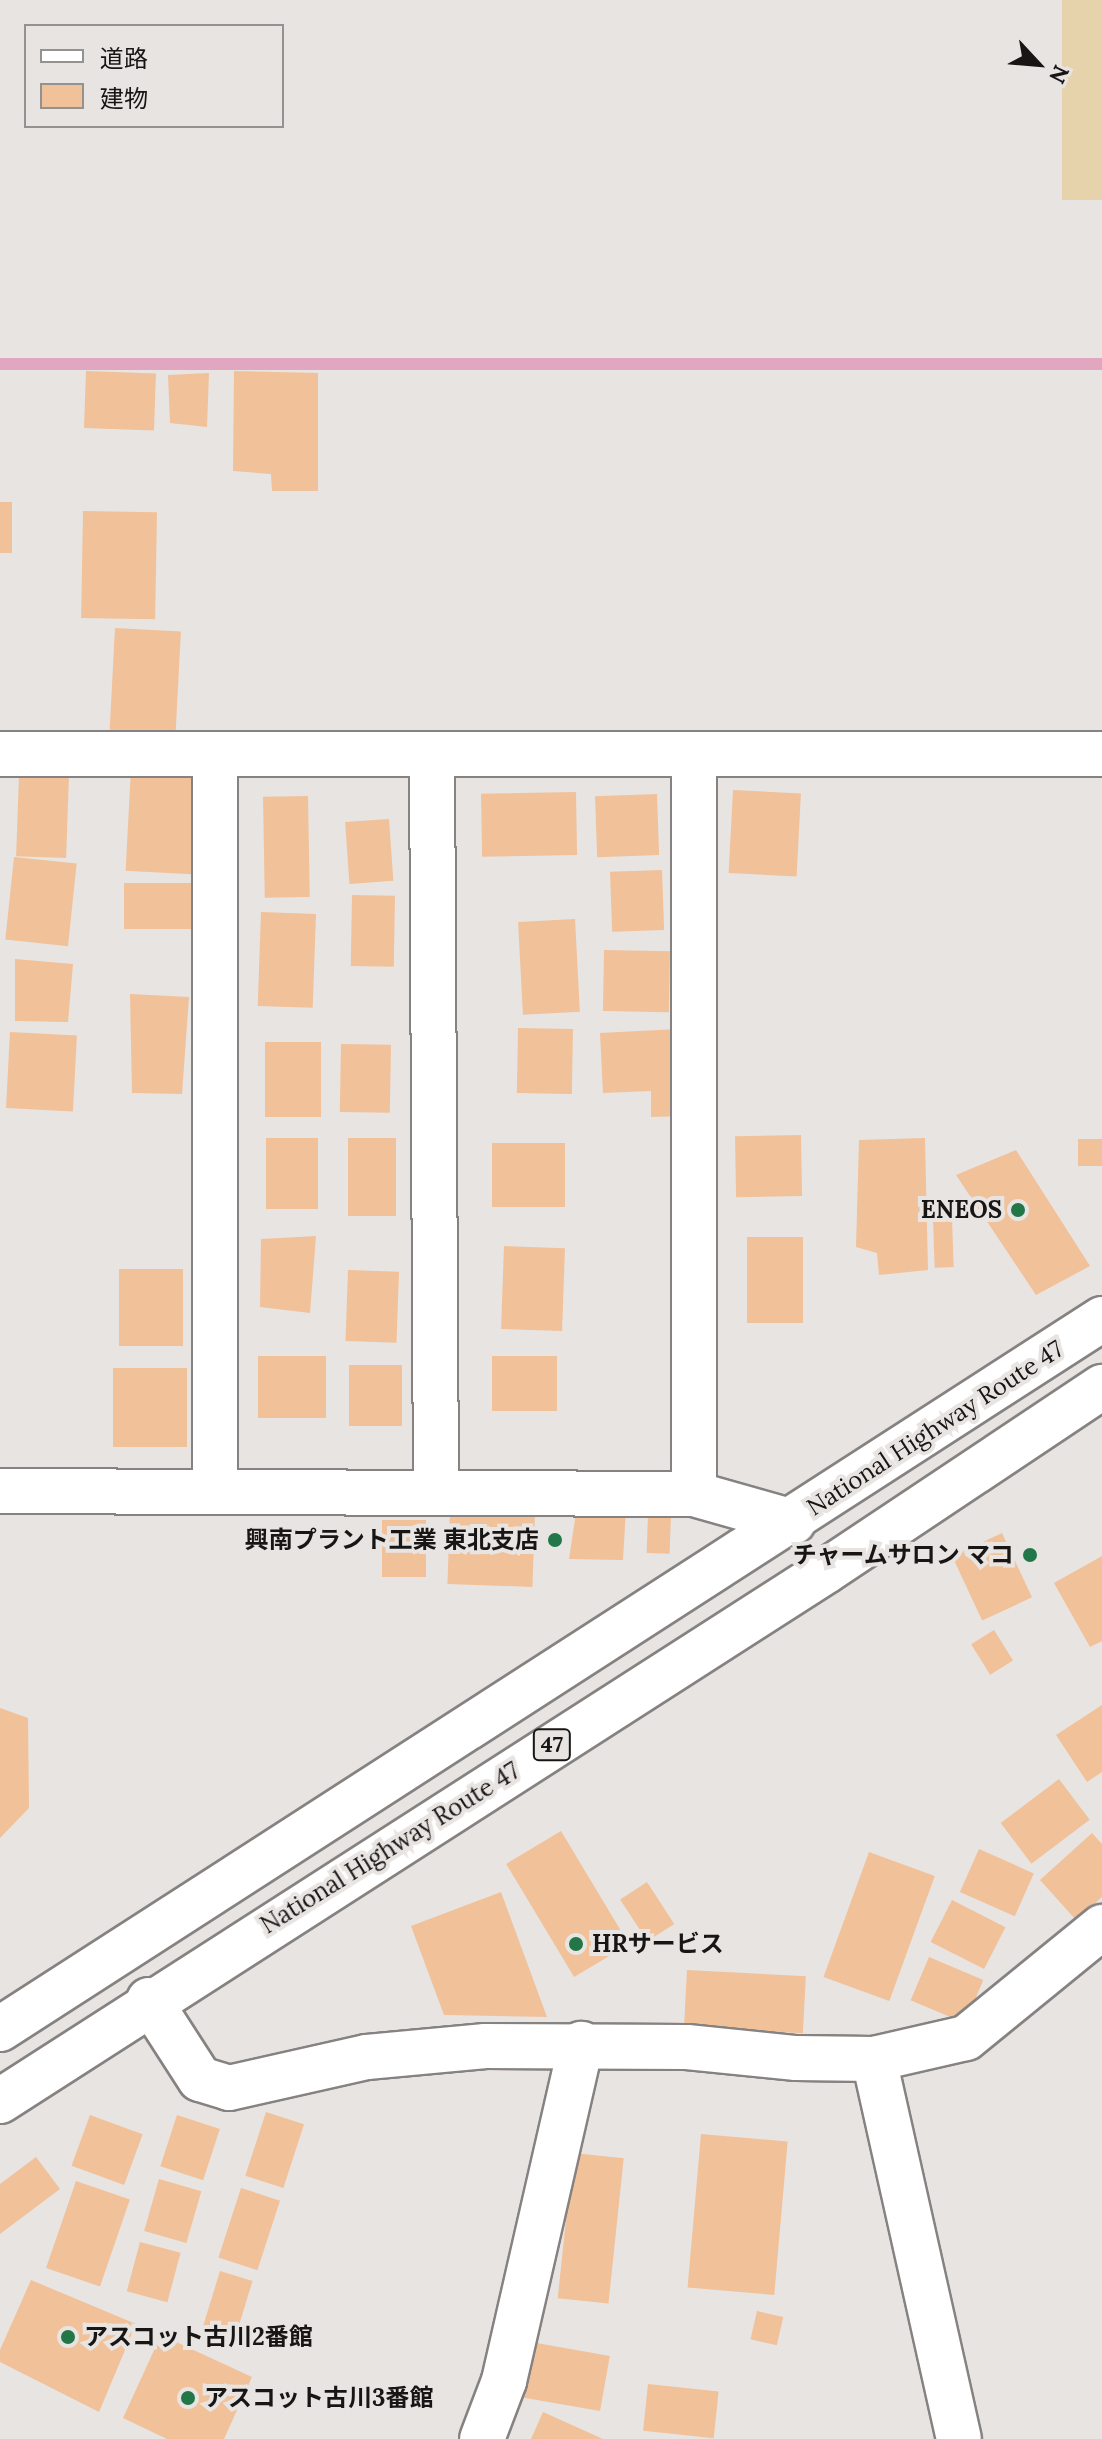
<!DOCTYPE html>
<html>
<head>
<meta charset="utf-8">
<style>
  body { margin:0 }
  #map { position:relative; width:1102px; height:2439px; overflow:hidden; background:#e8e4e2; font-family:Lora,"Noto Sans JP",serif }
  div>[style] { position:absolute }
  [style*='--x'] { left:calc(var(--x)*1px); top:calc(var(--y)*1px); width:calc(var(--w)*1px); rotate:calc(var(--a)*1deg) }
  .green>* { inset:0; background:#e6d3ac; transform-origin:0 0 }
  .stream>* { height:12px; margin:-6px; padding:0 6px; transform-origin:6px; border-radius:6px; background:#e1a7c1 }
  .building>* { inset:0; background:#f1c199; transform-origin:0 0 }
  .roads { filter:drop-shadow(2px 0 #868281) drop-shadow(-2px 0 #868281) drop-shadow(0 2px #868281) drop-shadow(0 -2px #868281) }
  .minor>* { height:44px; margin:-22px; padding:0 22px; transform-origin:22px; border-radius:22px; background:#fff }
  .highway>* { height:44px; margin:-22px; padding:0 22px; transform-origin:22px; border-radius:22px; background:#fff }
  .dots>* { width:22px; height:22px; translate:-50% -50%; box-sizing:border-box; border:4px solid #e8e4e2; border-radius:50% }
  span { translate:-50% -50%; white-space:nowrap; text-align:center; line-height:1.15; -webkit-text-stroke:8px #e8e4e2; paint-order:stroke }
  .shield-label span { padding:2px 6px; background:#e8e4e2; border:2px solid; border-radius:6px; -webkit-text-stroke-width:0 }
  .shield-label { font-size:22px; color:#171615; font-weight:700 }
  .poi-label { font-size:24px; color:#171615; font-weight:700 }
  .right { translate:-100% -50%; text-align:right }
  .left { translate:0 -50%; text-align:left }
  .street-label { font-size:24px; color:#171615 }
  .legend { position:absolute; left:24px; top:24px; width:260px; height:104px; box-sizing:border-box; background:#e8e4e2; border:2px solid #949290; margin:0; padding:10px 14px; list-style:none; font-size:24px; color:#171615 }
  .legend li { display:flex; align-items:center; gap:16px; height:40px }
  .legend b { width:40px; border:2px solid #949290 }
  .north { position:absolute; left:998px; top:24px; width:80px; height:80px; -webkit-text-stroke:6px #e8e4e2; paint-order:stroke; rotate:116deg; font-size:22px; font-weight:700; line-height:32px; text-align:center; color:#171615 }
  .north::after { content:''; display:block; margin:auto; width:28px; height:36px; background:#171615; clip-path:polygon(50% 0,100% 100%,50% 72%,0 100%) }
</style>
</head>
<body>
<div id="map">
  <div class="green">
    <div style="left:1062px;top:0;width:40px;height:200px"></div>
  </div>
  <div class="stream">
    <div style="--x:0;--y:364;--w:1102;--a:0"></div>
  </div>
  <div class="building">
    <div style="left:86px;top:371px;width:70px;height:57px;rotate:2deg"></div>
    <div style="clip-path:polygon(234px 371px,318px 373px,318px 491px,272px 491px,271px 474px,233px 471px)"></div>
    <div style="clip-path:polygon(209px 373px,207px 427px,170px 423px,168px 375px)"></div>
    <div style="left:0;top:502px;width:12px;height:51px"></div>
    <div style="left:83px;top:511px;width:74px;height:107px;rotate:1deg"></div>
    <div style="left:115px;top:628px;width:66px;height:102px;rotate:3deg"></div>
    <div style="left:131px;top:768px;width:66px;height:103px;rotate:3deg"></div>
    <div style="left:69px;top:775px;width:83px;height:50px;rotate:92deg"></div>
    <div style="left:733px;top:790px;width:68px;height:83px;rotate:3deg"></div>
    <div style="left:576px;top:792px;width:63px;height:95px;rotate:89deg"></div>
    <div style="left:657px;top:794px;width:61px;height:62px;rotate:88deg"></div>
    <div style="left:308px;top:796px;width:101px;height:45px;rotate:89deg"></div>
    <div style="left:389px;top:819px;width:62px;height:44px;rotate:86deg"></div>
    <div style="left:14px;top:857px;width:63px;height:83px;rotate:6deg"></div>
    <div style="left:662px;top:870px;width:60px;height:52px;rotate:88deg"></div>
    <div style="left:124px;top:883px;width:68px;height:46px"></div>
    <div style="left:352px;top:895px;width:43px;height:71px;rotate:1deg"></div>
    <div style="left:261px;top:912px;width:55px;height:94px;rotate:2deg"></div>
    <div style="left:575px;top:919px;width:93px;height:57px;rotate:87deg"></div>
    <div style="left:604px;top:950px;width:66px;height:61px;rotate:1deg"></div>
    <div style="clip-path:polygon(15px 959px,73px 964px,68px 1022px,15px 1021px)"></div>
    <div style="clip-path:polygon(130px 994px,189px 997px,182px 1094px,132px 1093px)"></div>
    <div style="left:518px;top:1028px;width:55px;height:65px;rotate:1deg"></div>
    <div style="clip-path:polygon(679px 1029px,683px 1116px,651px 1117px,651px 1091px,603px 1093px,600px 1033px)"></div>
    <div style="left:10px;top:1032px;width:67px;height:76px;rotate:3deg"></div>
    <div style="left:265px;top:1042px;width:56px;height:75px"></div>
    <div style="left:341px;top:1044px;width:50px;height:68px;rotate:1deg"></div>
    <div style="left:801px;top:1135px;width:61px;height:66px;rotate:89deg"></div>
    <div style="left:318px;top:1138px;width:71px;height:52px;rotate:90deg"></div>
    <div style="left:348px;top:1138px;width:48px;height:78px"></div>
    <div style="clip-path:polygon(925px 1138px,928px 1270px,879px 1275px,877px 1253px,856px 1247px,859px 1140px)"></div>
    <div style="left:1102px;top:1139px;width:27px;height:24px;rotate:90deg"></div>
    <div style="left:492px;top:1143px;width:73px;height:64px"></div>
    <div style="clip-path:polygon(1016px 1150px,1090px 1266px,1036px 1295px,956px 1175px)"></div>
    <div style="left:952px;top:1219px;width:48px;height:19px;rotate:88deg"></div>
    <div style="clip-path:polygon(316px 1236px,310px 1313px,260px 1307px,261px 1239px)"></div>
    <div style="left:747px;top:1237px;width:56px;height:86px"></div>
    <div style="left:504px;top:1246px;width:61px;height:83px;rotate:2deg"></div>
    <div style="left:119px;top:1269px;width:64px;height:77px"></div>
    <div style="left:348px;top:1270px;width:51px;height:71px;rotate:2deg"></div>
    <div style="left:326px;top:1356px;width:62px;height:68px;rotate:90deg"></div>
    <div style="left:492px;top:1356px;width:65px;height:55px"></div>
    <div style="left:349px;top:1365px;width:53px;height:61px"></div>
    <div style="left:113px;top:1368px;width:74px;height:79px"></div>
    <div style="clip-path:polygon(577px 1506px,626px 1508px,623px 1560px,569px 1559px)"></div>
    <div style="left:450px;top:1511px;width:85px;height:73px;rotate:2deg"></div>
    <div style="left:648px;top:1514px;width:23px;height:39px;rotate:2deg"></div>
    <div style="left:382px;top:1520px;width:44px;height:57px"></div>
    <div style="left:1002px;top:1533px;width:71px;height:55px;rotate:65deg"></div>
    <div style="clip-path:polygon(1102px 1556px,1102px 1641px,1090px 1647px,1054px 1583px)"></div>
    <div style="left:994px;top:1630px;width:36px;height:27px;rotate:58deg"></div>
    <div style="clip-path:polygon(1102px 1705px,1102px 1772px,1087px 1782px,1056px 1735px)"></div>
    <div style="clip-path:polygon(0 1708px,28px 1718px,29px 1808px,0 1838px)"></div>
    <div style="left:1059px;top:1779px;width:51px;height:73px;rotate:53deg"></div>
    <div style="left:561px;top:1831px;width:132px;height:64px;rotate:59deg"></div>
    <div style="clip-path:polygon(1092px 1833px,1102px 1844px,1102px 1897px,1076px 1920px,1040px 1880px)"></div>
    <div style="left:979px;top:1849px;width:60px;height:47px;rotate:24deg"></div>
    <div style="left:869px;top:1852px;width:70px;height:133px;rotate:20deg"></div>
    <div style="left:647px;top:1882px;width:50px;height:32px;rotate:57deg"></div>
    <div style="clip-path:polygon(501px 1892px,547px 2017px,444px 2015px,411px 1926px)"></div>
    <div style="left:952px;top:1900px;width:60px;height:47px;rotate:27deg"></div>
    <div style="left:929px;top:1957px;width:59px;height:47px;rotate:23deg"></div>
    <div style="left:687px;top:1970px;width:119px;height:57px;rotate:3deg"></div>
    <div style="left:266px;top:2112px;width:40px;height:67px;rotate:18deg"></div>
    <div style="left:90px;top:2115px;width:56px;height:54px;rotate:20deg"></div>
    <div style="left:177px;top:2115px;width:45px;height:54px;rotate:18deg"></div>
    <div style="left:701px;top:2134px;width:87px;height:154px;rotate:5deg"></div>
    <div style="left:573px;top:2153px;width:51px;height:146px;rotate:6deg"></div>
    <div style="clip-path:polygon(36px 2157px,60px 2189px,0 2234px,0 2184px)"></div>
    <div style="left:159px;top:2179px;width:44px;height:54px;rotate:16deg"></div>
    <div style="left:76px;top:2181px;width:57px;height:92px;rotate:19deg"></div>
    <div style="left:241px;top:2188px;width:41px;height:73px;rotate:18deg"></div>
    <div style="left:140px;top:2242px;width:42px;height:51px;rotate:15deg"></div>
    <div style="left:220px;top:2271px;width:34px;height:66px;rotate:17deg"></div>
    <div style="clip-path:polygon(31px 2280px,136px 2324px,99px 2412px,0 2362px,0 2350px)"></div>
    <div style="left:757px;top:2311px;width:27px;height:29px;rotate:13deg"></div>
    <div style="clip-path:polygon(161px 2335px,252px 2377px,224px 2439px,167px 2439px,123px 2418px)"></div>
    <div style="left:531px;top:2342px;width:80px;height:56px;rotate:10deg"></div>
    <div style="left:648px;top:2384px;width:71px;height:47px;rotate:6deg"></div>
    <div style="clip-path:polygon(543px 2412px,603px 2439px,531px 2439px)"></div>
  </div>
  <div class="roads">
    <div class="minor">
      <div style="--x:0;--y:754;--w:1102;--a:0"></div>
      <div style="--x:432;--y:754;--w:738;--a:89.69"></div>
      <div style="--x:694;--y:754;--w:740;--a:90"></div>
      <div style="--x:0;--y:1491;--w:694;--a:0.25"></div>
      <div style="--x:694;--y:1494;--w:103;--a:15.8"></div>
      <div style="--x:215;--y:1492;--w:738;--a:-90"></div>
      <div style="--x:149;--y:2000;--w:94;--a:57.2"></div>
      <div style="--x:200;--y:2079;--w:30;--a:17"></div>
      <div style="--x:229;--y:2088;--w:141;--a:-12.7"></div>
      <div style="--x:367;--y:2057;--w:119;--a:-5.3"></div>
      <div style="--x:485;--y:2046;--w:202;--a:0.3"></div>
      <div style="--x:687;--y:2047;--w:110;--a:5.8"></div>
      <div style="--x:796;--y:2058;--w:78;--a:0.7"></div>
      <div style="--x:874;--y:2059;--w:94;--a:-12.9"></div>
      <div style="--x:966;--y:2038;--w:176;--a:-39.2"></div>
      <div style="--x:874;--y:2059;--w:389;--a:77.4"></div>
      <div style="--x:482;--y:2439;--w:62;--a:-69.2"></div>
      <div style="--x:504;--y:2381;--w:346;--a:-77.1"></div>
    </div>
    <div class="highway">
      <div style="--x:0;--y:2029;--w:1311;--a:-32.79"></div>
      <div style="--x:0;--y:2101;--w:981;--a:-32.69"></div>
      <div style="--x:826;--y:1571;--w:332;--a:-33.7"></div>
    </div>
  </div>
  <div class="dots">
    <div style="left:1018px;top:1210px;background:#227648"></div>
    <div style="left:555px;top:1540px;background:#227648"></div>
    <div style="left:1030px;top:1555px;background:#227648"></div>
    <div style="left:576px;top:1944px;background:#227648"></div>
    <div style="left:68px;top:2337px;background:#227648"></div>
    <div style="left:188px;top:2398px;background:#227648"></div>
  </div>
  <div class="shield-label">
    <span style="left:552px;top:1745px">47</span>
  </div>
  <div class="poi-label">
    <span class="right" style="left:1002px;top:1210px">ENEOS</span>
    <span class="right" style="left:539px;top:1540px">興南プラント工業 東北支店</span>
    <span class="right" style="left:1014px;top:1555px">チャームサロン マコ</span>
    <span class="left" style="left:592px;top:1944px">HRサービス</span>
    <span class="left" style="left:84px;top:2337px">アスコット古川2番館</span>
    <span class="left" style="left:204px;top:2398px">アスコット古川3番館</span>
  </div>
  <div class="street-label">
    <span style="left:935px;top:1428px;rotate:-33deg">National Highway Route 47</span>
    <span style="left:390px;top:1848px;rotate:-32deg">National Highway Route 47</span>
  </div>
  <ul class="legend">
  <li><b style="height:10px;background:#fff"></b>道路</li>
  <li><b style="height:22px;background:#f1c199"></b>建物</li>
  </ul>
  <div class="north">N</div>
</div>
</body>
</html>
